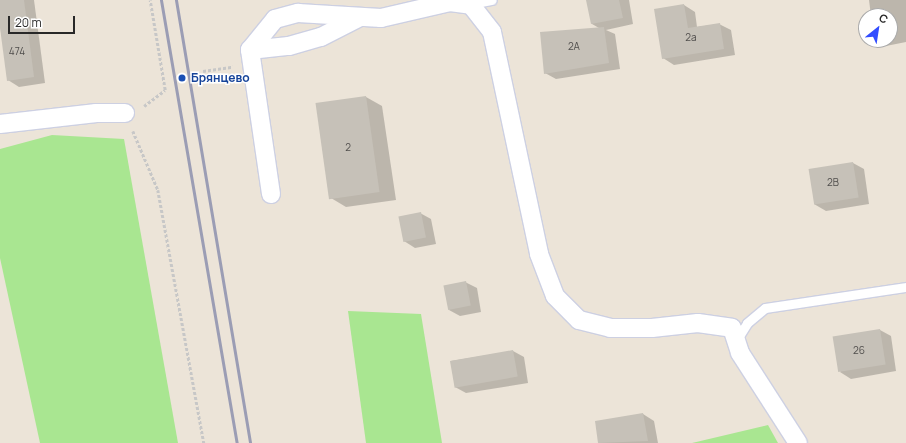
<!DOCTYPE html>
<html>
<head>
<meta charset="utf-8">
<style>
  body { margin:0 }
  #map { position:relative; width:906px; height:443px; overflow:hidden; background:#ece4d8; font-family:Manrope,sans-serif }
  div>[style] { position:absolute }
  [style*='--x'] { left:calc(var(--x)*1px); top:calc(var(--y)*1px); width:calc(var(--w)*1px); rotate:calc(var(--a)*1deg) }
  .green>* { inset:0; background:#a9e691 }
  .shadow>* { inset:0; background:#0003 }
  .building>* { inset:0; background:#c6c1b8; transform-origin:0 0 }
  .path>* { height:2.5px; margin-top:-1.25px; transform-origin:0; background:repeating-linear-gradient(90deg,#c7c7c7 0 3px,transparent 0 5px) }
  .roads { filter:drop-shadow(1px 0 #cdd0e2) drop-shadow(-1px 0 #cdd0e2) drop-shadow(0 1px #cdd0e2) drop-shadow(0 -1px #cdd0e2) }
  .lane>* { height:9px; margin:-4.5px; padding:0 4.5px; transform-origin:4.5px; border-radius:4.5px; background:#fff }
  .street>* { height:18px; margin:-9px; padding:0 9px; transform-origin:9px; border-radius:9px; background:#fff }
  .rail>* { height:3px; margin:-1.5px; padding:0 1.5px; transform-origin:1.5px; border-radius:1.5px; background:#9b9db4 }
  .dots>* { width:11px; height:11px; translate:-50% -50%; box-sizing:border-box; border:2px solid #fff; border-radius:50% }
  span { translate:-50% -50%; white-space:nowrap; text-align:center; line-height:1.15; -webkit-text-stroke:3px #fff; paint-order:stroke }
  .number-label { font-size:10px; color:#504e4c }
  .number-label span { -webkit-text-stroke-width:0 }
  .transit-label { font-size:12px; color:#164399; font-weight:700 }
  .left { translate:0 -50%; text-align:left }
  .north { position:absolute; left:858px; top:8px; width:40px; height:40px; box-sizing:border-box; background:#fff; border:1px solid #a9a9a9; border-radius:50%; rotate:30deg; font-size:11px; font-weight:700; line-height:16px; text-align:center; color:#282828 }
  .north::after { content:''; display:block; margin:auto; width:14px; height:18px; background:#324dff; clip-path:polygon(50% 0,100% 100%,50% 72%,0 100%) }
  .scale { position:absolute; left:8px; top:16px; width:67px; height:18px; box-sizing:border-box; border:2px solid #282828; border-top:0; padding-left:5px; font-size:12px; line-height:14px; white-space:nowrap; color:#282828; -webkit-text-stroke:3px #fff; paint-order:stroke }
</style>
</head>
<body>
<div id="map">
  <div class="green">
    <div style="clip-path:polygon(52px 135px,124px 139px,178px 443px,40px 443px,0 258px,0 149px)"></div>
    <div style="clip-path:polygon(348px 311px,421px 314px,442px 443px,366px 443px)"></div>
    <div style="clip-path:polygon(768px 425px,778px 443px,692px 443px)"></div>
  </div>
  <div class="shadow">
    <div style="clip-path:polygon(0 0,34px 0,45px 83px,19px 87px,8px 80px)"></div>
    <div style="clip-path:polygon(587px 0,629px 0,633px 24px,606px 30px,615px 34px,620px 69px,556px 79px,545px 73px,599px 28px,592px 24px)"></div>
    <div style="clip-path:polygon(869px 0,906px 0,906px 42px,886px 46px,877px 40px,890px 40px,890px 16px,871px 16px)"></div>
    <div style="clip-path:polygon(684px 5px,695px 12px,697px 27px,719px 24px,731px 30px,735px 55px,674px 65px,663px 58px)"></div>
    <div style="clip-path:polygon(366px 97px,382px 106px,396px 200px,346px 207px,331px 198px)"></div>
    <div style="clip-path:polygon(853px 163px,864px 169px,869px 204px,826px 211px,814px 204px)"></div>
    <div style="clip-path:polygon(420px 213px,431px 219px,436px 244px,415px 248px,404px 241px)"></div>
    <div style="clip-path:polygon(465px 282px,477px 288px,481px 312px,460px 316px,449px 310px)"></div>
    <div style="clip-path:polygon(880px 330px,891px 336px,896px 371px,851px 379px,840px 372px)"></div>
    <div style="clip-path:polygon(513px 351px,524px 357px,528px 383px,466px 393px,455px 387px,451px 361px)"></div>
    <div style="clip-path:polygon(643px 414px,654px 421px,658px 443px,599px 443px,596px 422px)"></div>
  </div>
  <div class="building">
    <div style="clip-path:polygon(0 0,24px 0,34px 77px,7px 81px,0 28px)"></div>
    <div style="clip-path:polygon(586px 0,619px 0,623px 18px,591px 24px)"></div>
    <div style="clip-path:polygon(684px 4px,688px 28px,720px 23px,724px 49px,662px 59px,654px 9px)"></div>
    <div style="clip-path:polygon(604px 27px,609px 63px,544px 74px,540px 32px)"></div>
    <div style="left:366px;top:96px;width:97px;height:51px;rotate:82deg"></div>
    <div style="left:853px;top:162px;width:36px;height:45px;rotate:81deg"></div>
    <div style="left:421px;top:212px;width:26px;height:23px;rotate:79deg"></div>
    <div style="left:466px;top:281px;width:25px;height:23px;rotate:79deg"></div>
    <div style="left:880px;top:329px;width:36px;height:48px;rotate:81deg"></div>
    <div style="left:513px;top:350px;width:27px;height:64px;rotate:80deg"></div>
    <div style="clip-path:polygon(643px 413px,648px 441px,598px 443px,595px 421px)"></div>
  </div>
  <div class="path">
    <div style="--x:203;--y:71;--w:30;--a:-8"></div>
    <div style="--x:144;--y:106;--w:26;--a:-37"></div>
    <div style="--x:165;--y:90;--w:91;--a:-99.5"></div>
    <div style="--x:133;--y:131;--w:64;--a:67"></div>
    <div style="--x:158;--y:190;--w:257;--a:79.7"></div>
  </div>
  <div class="roads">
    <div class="lane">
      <div style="--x:471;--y:4;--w:21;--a:-11"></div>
      <div style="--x:739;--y:342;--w:6;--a:-90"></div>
      <div style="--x:739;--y:336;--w:15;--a:-58"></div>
      <div style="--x:747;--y:323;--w:23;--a:-40"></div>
      <div style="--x:765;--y:308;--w:143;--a:-8.5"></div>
    </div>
    <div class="street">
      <div style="--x:250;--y:50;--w:39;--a:-6"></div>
      <div style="--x:289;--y:46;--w:33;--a:-16"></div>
      <div style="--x:321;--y:37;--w:44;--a:-27.1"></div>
      <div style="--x:0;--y:124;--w:97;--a:-6.5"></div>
      <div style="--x:96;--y:113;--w:29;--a:0"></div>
      <div style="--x:271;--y:194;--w:146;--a:-98.3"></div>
      <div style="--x:250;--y:50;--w:40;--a:-51"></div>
      <div style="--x:275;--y:19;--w:24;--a:-15"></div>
      <div style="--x:298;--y:13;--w:83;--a:3.4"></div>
      <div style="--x:381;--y:18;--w:71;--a:-13.1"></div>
      <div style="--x:450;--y:2;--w:21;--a:8"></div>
      <div style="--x:471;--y:5;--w:34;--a:52"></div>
      <div style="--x:492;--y:32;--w:227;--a:78"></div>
      <div style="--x:539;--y:254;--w:45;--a:69.1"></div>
      <div style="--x:555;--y:296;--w:34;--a:45"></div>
      <div style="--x:579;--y:320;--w:32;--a:14"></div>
      <div style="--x:610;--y:328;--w:42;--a:0"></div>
      <div style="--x:652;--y:328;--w:46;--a:-6.2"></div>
      <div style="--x:698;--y:323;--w:34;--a:8"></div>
      <div style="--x:732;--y:328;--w:26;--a:72"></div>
      <div style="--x:740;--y:353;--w:107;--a:57.2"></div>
    </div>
  </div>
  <div class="rail">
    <div style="--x:161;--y:0;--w:449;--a:80.3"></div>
    <div style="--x:176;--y:0;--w:449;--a:80.5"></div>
  </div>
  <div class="dots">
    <div style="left:182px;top:78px;background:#1a4fb4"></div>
  </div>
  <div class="number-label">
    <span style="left:691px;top:38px">2а</span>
    <span style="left:574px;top:47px">2А</span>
    <span style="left:17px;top:52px">474</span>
    <span style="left:348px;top:148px">2</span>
    <span style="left:833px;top:183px">2В</span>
    <span style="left:859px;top:351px">26</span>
  </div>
  <div class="transit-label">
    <span class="left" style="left:191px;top:78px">Брянцево</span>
  </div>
  <div class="north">С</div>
  <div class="scale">20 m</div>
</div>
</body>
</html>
